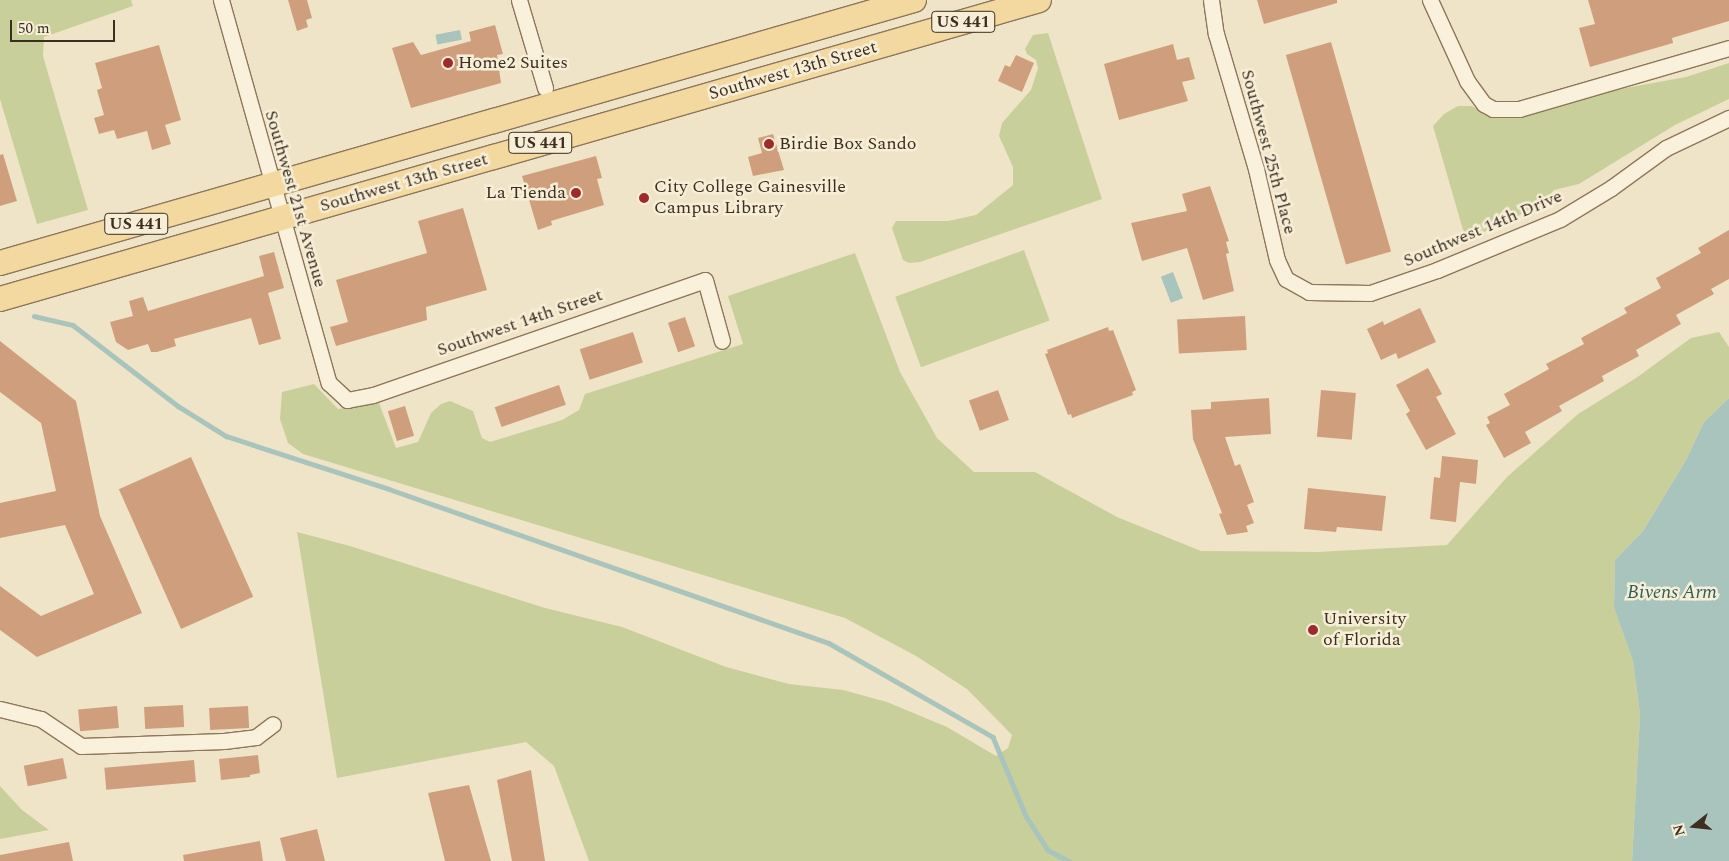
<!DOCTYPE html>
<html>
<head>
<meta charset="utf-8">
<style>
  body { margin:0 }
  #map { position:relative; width:1729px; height:861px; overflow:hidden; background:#f0e4c8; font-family:Spectral,serif }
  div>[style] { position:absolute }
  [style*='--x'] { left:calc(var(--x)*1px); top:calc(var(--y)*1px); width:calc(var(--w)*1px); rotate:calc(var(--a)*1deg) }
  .green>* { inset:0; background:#c9cf9b; transform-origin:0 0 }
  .water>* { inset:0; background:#a9c4bc; transform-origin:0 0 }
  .stream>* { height:4.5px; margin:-2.25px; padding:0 2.25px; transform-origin:2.25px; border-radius:2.25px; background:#a9c4bc }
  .building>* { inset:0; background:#cf9f7d; transform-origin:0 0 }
  .roads { filter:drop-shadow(1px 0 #8d765c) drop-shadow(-1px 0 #8d765c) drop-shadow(0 1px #8d765c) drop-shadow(0 -1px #8d765c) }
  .street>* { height:15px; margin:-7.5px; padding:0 7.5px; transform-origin:7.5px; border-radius:7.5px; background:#faf1dc }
  .primary>* { height:24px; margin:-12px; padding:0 12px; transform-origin:12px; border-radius:12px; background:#f3d9a0 }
  .dots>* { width:14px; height:14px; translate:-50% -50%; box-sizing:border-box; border:2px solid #f7eed8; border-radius:50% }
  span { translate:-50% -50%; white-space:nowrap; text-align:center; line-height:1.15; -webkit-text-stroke:5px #f7eed8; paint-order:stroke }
  .shield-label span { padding:1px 4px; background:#f7eed8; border:1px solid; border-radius:4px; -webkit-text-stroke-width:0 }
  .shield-label { font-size:16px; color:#3d2e20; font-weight:700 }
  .poi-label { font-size:18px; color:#3d2e20 }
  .left { translate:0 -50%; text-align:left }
  .right { translate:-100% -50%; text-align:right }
  .street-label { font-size:18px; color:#3d2e20 }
  .water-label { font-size:19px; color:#2f5d5a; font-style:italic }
  .north { position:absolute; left:1669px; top:801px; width:50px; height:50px; -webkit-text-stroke:4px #f7eed8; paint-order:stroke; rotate:254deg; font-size:14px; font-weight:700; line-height:20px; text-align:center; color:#3d2e20 }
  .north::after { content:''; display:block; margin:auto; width:18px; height:22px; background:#3d2e20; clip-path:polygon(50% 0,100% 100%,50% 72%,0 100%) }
  .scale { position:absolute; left:10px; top:20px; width:105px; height:22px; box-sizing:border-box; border:2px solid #3d2e20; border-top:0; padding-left:6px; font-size:15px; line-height:18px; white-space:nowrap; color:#3d2e20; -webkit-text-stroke:4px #f7eed8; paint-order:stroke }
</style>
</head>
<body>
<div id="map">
  <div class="green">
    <div style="clip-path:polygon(0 0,131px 0,133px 6px,44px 37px,43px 56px,88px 210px,37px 224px,0 99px)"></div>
    <div style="clip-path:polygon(1048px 33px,1102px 199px,920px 262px,909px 263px,903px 260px,892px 228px,896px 221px,948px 221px,976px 215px,1013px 185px,1013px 167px,999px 136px,1002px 123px,1031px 90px,1038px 68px,1036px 60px,1027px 54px,1025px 49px,1033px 35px)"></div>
    <div style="clip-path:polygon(1729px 63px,1729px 99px,1675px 125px,1579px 184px,1554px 190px,1544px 202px,1518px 216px,1482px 233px,1468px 236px,1463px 230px,1433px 126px,1444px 114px,1458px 106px,1472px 106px,1487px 115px,1511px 118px,1620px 89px,1686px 77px)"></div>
    <div style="left:1024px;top:250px;width:75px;height:137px;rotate:70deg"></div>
    <div style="clip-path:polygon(855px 253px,900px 372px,937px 438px,974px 472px,1035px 472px,1117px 517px,1201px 551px,1317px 552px,1447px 545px,1507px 477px,1578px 414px,1636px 378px,1691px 338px,1719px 332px,1729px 347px,1729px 398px,1704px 422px,1686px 460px,1643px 531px,1615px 560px,1614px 608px,1633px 661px,1640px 715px,1632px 861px,589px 861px,554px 766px,526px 742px,337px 778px,297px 532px,350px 546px,545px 608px,622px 627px,726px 667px,789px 684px,843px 690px,887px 702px,947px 727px,996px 756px,1008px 748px,1012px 735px,967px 689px,916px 656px,845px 618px,303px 454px,288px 443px,280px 419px,282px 392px,314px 384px,338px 409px,379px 403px,396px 448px,418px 442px,431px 413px,441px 404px,450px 401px,473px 411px,482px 438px,490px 442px,562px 420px,579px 410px,585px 394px,743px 344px,728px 296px)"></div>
    <div style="clip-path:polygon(0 786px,22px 810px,49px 830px,0 839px)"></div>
  </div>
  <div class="water">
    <div style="left:460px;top:30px;width:10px;height:25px;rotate:79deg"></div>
    <div style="left:1173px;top:272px;width:28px;height:13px;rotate:69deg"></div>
    <div style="clip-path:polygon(1729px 398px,1729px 861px,1632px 861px,1640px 715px,1633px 661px,1614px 608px,1615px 560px,1643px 531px,1686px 460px,1704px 422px)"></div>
  </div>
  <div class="stream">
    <div style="--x:34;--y:316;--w:40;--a:13"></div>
    <div style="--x:73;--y:325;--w:133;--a:37.6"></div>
    <div style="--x:178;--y:406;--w:57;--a:32"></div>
    <div style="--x:226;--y:436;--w:171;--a:18"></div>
    <div style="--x:389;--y:489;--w:466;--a:19.3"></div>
    <div style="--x:829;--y:643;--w:189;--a:29.8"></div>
    <div style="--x:993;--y:737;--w:86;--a:67.3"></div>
    <div style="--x:1026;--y:816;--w:40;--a:57.1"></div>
    <div style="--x:1048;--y:850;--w:24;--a:28"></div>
  </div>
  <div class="building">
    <div style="clip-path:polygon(288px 0,307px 0,312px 18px,306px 20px,308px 27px,297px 31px)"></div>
    <div style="clip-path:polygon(1257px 0,1337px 0,1337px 3px,1264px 24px)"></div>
    <div style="clip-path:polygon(1588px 0,1729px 0,1729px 21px,1672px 38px,1673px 43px,1590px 67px,1579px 28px,1595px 24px)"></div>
    <div style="clip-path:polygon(495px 25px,503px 54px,497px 55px,501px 83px,411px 108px,392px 48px,413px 42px,421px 55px,471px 41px,469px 32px)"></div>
    <div style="left:1331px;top:42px;width:218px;height:47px;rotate:74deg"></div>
    <div style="clip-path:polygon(1173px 44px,1177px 60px,1189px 57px,1195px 79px,1182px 82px,1188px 101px,1119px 120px,1104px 64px)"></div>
    <div style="clip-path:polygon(159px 45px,181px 120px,165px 125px,171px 144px,152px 150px,147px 131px,117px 139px,114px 130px,99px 134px,94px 118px,104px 115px,97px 90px,102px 88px,95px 63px)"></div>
    <div style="clip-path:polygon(1016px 55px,1034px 63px,1022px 92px,998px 81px,1005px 65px,1010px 67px)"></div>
    <div style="clip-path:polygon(773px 134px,784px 170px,753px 176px,748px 157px,762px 153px,758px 138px)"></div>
    <div style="clip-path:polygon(3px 154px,17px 201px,0 206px,0 155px)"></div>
    <div style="clip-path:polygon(596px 156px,602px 178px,597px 179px,604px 205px,551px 221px,552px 225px,538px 230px,522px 176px)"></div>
    <div style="clip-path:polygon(1210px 186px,1229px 241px,1226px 242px,1229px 253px,1226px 254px,1234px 291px,1203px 300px,1187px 248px,1142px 261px,1131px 223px,1187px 211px,1182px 194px)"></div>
    <div style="clip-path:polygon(463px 208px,487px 290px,426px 307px,427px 320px,336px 346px,330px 327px,348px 322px,336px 280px,427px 253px,418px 221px)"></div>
    <div style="clip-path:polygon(1729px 230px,1729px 279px,1711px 289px,1714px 294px,1676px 315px,1681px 324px,1636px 350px,1639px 356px,1602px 376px,1604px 381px,1559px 406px,1562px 411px,1525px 432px,1531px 443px,1504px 458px,1486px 425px,1490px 423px,1487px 417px,1510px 405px,1504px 394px,1549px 369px,1546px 364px,1584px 344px,1581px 338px,1627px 313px,1624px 308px,1661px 288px,1656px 278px,1701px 253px,1698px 248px)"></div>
    <div style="clip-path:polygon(274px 252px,284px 288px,268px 293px,281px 339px,259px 345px,251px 318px,174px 339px,176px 346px,157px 352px,151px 352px,148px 344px,128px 350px,116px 342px,110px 322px,133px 316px,129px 301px,143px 297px,148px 311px,264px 276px,259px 256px)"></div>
    <div style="clip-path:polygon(1420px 308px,1436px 342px,1398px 359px,1396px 353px,1381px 360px,1367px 329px,1383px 321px,1384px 325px)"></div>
    <div style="left:1245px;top:316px;width:34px;height:68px;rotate:87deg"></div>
    <div style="left:685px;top:317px;width:31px;height:18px;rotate:71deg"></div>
    <div style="clip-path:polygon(1108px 327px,1109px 331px,1113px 330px,1136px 390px,1132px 392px,1133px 395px,1072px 418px,1071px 414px,1068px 415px,1045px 354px,1048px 353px,1047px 350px)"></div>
    <div style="left:633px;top:332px;width:32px;height:56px;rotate:72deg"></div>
    <div style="clip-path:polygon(0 341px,76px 401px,100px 516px,142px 613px,37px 657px,0 630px,0 586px,41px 616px,94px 594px,65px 525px,0 538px,0 503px,56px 491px,41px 423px,0 392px)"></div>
    <div style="clip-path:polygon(1428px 368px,1442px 394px,1436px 397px,1456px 434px,1426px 450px,1406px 414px,1410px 411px,1396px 385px)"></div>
    <div style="left:559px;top:385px;width:21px;height:68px;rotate:71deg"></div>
    <div style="left:998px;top:390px;width:32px;height:31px;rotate:70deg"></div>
    <div style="left:1321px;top:390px;width:35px;height:47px;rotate:5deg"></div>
    <div style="clip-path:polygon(1269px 398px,1271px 434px,1225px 437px,1235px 466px,1240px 464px,1254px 502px,1247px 505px,1254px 523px,1246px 526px,1248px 532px,1227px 535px,1219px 514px,1222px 513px,1193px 439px,1191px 410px,1211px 409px,1211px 402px)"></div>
    <div style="left:405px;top:406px;width:31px;height:18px;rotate:73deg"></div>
    <div style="clip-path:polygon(1442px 456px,1478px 460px,1476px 484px,1460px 482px,1456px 522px,1430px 519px,1434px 477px,1440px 478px)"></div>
    <div style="left:191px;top:457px;width:153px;height:79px;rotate:66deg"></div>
    <div style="clip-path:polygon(1308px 488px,1386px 496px,1382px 531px,1337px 527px,1336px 532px,1304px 529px)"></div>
    <div style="left:183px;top:705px;width:22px;height:39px;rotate:87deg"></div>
    <div style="left:117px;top:706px;width:22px;height:39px;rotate:85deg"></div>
    <div style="left:248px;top:706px;width:22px;height:39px;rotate:87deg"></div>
    <div style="clip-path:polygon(258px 755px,260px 773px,250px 775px,250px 777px,221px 780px,219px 759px)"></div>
    <div style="left:63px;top:758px;width:21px;height:40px;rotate:79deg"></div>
    <div style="left:194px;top:760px;width:22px;height:90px;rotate:85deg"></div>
    <div style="clip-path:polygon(531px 770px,545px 861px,512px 861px,497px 780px)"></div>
    <div style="clip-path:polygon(469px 785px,491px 861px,445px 861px,428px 793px)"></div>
    <div style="clip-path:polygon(317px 829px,325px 861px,286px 861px,280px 838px)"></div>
    <div style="clip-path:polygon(260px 841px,263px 861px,184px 861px,183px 855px)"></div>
    <div style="clip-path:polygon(69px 842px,73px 861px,0 861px,0 855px)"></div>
  </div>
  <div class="roads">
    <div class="street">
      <div style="--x:221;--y:0;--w:398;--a:74.3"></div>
      <div style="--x:329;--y:383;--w:25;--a:43"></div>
      <div style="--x:347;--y:400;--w:26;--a:-11"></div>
      <div style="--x:373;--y:395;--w:351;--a:-19.1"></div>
      <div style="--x:705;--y:280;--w:63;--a:74.4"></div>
      <div style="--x:519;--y:0;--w:92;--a:73.5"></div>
      <div style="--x:1211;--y:0;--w:34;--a:82"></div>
      <div style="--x:1216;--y:34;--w:141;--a:73.5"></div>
      <div style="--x:1256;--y:169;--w:93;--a:77"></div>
      <div style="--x:1277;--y:260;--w:21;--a:65"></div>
      <div style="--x:1286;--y:279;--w:26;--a:29"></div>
      <div style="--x:1309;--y:292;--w:61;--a:0.9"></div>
      <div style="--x:1370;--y:293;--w:71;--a:-18.9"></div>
      <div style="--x:1437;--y:270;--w:133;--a:-22.5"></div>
      <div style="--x:1560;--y:219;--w:60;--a:-31.3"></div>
      <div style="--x:1611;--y:188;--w:68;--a:-36"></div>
      <div style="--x:1666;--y:148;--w:70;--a:-25.5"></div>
      <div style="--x:1430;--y:0;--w:89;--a:65.4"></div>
      <div style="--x:1467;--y:81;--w:29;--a:54"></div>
      <div style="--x:1484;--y:104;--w:10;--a:29"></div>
      <div style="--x:1493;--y:109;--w:26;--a:0"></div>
      <div style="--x:1519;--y:109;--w:219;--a:-16.2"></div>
      <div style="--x:0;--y:709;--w:42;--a:13.7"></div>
      <div style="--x:41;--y:719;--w:48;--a:34"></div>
      <div style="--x:81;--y:746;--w:143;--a:-2"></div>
      <div style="--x:224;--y:741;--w:32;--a:-7"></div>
      <div style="--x:256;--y:737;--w:21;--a:-37"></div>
    </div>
    <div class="primary">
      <div style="--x:0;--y:263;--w:951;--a:-16.05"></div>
      <div style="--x:0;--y:299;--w:1081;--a:-16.05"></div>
    </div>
  </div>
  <div class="dots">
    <div style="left:448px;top:63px;background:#9e2a2b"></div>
    <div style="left:769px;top:144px;background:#9e2a2b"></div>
    <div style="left:576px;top:193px;background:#9e2a2b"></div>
    <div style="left:644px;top:198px;background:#9e2a2b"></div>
    <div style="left:1313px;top:630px;background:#9e2a2b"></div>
  </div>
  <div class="shield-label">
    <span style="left:963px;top:22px">US 441</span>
    <span style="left:540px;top:143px">US 441</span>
    <span style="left:136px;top:224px">US 441</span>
  </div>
  <div class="poi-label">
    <span class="left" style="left:458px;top:63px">Home2 Suites</span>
    <span class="left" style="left:779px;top:144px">Birdie Box Sando</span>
    <span class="left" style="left:654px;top:198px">City College Gainesville<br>Campus Library</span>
    <span class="right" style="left:566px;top:193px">La Tienda</span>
    <span class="left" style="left:1323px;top:630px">University<br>of Florida</span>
  </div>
  <div class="street-label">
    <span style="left:793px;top:71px;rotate:-16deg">Southwest 13th Street</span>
    <span style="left:1268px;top:152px;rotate:75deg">Southwest 25th Place</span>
    <span style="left:404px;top:183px;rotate:-16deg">Southwest 13th Street</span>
    <span style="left:295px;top:199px;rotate:74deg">Southwest 21st Avenue</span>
    <span style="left:1483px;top:229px;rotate:-23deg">Southwest 14th Drive</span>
    <span style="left:520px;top:323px;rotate:-19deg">Southwest 14th Street</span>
  </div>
  <div class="water-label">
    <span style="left:1672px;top:593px">Bivens Arm</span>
  </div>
  <div class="north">N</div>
  <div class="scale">50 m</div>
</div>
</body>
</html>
